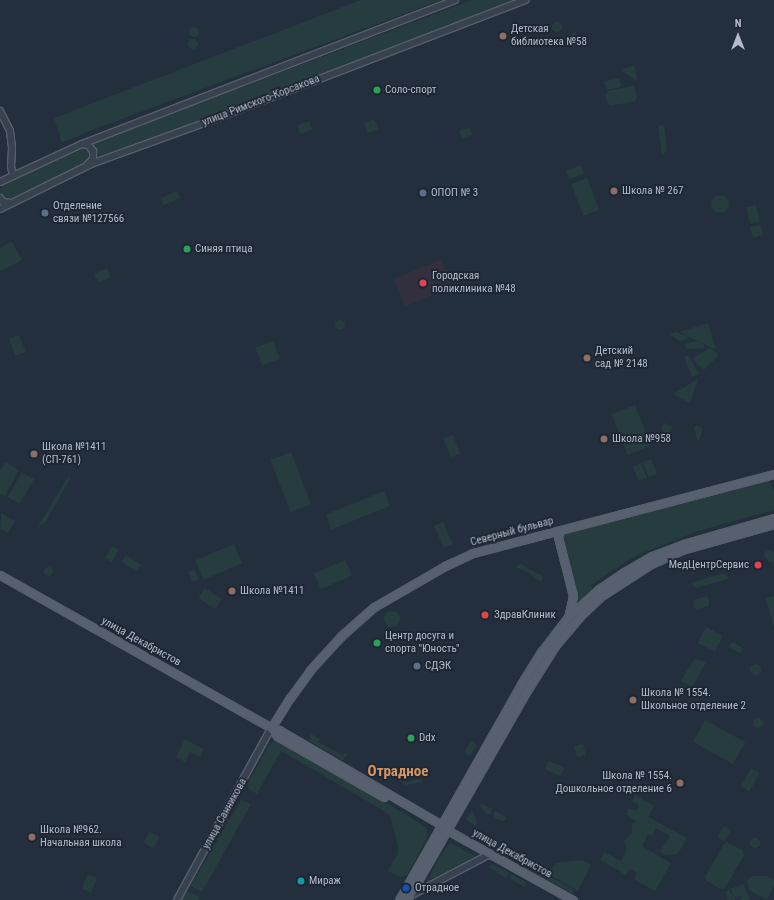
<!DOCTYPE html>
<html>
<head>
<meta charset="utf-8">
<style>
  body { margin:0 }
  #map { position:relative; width:774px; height:900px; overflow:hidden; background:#242f3e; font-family:"Roboto Condensed",sans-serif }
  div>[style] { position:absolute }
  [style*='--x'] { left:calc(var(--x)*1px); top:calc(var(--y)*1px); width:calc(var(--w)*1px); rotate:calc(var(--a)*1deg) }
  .medical>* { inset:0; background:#32303f; transform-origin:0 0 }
  .green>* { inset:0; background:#263c3f; transform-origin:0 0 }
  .round { border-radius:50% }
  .roads { filter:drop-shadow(1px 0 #565f6c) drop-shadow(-1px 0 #565f6c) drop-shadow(0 1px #565f6c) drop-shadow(0 -1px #565f6c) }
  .minor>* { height:6px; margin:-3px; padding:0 3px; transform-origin:3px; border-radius:3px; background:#38414e }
  .major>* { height:7px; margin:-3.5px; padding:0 3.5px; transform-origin:3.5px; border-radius:3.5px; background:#56606e }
  .dots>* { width:11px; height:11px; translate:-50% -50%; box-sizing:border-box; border:2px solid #1d2633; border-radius:50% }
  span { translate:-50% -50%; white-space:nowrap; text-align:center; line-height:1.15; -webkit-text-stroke:3.5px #1d2633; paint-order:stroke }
  .poi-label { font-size:11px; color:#b4bcc9 }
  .left { translate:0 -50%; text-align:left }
  .right { translate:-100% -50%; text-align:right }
  .street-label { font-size:11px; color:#b4bcc9 }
  .district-label { font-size:15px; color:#d59563; font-weight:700 }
  .north { position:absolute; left:718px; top:16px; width:40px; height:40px; -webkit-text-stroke:3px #1d2633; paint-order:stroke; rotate:0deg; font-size:11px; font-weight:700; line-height:16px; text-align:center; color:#b4bcc9 }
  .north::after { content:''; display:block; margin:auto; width:14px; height:18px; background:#b4bcc9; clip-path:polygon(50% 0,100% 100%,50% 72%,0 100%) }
</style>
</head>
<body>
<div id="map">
  <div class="medical">
    <div style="left:441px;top:260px;width:29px;height:51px;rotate:68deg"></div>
  </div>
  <div class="green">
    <div style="clip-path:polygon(361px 0,441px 0,87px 132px,62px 143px,54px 118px)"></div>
    <div style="clip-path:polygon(472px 0,519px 0,91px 162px,9px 200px,2px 197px,0 192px,2px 185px,4px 182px,47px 161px)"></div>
    <div class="round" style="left:552px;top:22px;width:10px;height:10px"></div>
    <div class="round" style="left:189px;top:27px;width:10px;height:10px"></div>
    <div style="left:575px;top:32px;width:13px;height:9px;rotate:67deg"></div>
    <div class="round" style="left:188px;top:39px;width:10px;height:10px"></div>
    <div style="clip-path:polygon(634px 65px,637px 81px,621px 70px)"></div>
    <div style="left:619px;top:78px;width:9px;height:15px;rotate:77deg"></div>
    <div style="clip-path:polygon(633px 86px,635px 89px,637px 98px,635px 101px,610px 106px,608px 104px,605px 95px,608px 91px)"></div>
    <div style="left:374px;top:119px;width:11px;height:11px;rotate:68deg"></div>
    <div style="left:309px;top:121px;width:9px;height:13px;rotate:69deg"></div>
    <div style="clip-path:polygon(664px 125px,667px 151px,662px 155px,658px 126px)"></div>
    <div style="clip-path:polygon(470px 127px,472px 135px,462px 138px,459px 131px)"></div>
    <div style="left:581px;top:165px;width:9px;height:16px;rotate:69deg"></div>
    <div style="left:587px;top:178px;width:34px;height:17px;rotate:69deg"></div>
    <div style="left:177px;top:191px;width:8px;height:18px;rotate:67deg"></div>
    <div class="round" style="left:711px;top:195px;width:18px;height:18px"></div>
    <div style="left:756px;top:205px;width:17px;height:10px;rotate:77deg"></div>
    <div style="clip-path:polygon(761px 225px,763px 235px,753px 238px,750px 227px)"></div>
    <div style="clip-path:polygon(12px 242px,22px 260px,0 271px,0 248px)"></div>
    <div style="left:107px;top:268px;width:10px;height:14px;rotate:66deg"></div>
    <div class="round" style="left:335px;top:320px;width:10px;height:10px"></div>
    <div style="clip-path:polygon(708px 323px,716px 350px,679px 332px)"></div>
    <div style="clip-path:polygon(676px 332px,689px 337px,681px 342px,669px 334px)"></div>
    <div style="left:19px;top:335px;width:18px;height:11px;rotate:68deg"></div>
    <div style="left:273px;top:341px;width:19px;height:19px;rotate:69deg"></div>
    <div style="clip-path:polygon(697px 341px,704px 345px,704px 348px,687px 349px,684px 344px)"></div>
    <div style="clip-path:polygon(710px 348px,717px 353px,718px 356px,705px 369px,703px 369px,696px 363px,693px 358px)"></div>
    <div style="clip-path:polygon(688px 355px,699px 374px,692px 377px,684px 357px)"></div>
    <div style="clip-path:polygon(698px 379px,690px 403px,673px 394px)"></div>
    <div style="left:635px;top:405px;width:44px;height:25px;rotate:69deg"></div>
    <div style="clip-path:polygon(665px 423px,673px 427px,667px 436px,665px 436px,662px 428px,663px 424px)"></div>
    <div style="clip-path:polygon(696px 425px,703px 428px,699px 440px,697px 439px,694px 428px)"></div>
    <div style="left:453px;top:435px;width:20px;height:10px;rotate:70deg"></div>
    <div style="left:291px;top:452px;width:56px;height:22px;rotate:69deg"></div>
    <div style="left:651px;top:459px;width:16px;height:9px;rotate:68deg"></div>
    <div style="clip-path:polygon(5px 462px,19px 470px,5px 496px,0 493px,0 471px)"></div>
    <div style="left:641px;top:463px;width:16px;height:9px;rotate:68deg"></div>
    <div style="left:22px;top:472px;width:14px;height:29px;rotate:30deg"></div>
    <div style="clip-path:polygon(69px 475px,70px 479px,46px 521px,37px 528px)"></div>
    <div style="clip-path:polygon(769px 479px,774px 492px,774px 510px,698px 531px,647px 551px,627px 561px,591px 585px,594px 591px,578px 604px,562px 538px,567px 531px)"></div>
    <div style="left:384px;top:491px;width:16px;height:63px;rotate:68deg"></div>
    <div style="clip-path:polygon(1px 513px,15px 521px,8px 533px,0 529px)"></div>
    <div style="left:443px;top:522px;width:24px;height:10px;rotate:66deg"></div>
    <div style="left:234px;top:544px;width:21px;height:42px;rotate:67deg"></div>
    <div style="left:112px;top:546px;width:8px;height:14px;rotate:30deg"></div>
    <div style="clip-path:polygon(769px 550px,774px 552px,774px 568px,772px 562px,769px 562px,764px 556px,765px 552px)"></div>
    <div style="left:126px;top:555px;width:18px;height:8px;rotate:34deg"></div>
    <div style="left:345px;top:560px;width:17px;height:34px;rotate:66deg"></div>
    <div style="clip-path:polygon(520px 564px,543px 576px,542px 581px,539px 581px,528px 572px,517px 568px,516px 566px)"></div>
    <div class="round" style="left:43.5px;top:566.5px;width:9px;height:9px"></div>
    <div style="left:194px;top:569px;width:11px;height:7px;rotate:63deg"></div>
    <div style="clip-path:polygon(721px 574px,727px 575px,728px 579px,695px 588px,691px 583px)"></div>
    <div style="left:205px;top:588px;width:20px;height:12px;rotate:33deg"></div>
    <div style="clip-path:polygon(707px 596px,709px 599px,709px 606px,697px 609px,694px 608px,693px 600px)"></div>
    <div style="clip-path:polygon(774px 596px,774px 628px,766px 598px)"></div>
    <div class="round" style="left:384px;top:611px;width:16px;height:16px"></div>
    <div style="left:706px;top:627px;width:19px;height:18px;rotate:28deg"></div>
    <div style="left:732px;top:642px;width:13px;height:6px;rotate:29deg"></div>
    <div style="clip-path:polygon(694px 659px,706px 662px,692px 687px,681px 681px)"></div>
    <div class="round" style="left:749.5px;top:663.5px;width:11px;height:11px"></div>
    <div class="round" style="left:753px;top:718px;width:10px;height:10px"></div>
    <div style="left:705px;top:720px;width:46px;height:25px;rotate:29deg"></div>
    <div style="clip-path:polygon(311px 734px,320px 739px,318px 742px,343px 755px,345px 753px,347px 754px,347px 756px,342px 760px,309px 741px)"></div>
    <div style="clip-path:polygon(185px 739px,204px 749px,200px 757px,190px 752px,185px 762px,176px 757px)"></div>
    <div style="clip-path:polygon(471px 740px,477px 745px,470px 756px,464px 753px)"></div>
    <div style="clip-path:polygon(276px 741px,369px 792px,426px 827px,428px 836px,407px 875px,400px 877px,388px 871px,398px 853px,398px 845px,390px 816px,386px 812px,281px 751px,257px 794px,249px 789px,247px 785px,268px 747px,272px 742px)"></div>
    <div style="left:583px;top:744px;width:11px;height:9px;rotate:75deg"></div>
    <div style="clip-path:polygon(549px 761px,563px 767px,564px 769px,560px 776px,546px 770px,545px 768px)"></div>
    <div style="left:751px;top:768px;width:10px;height:21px;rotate:29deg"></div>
    <div style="clip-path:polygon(402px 769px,411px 773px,411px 775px,407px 777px,403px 776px,394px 777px,392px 773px)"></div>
    <div style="clip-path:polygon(416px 779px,423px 780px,422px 782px,406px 785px,399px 781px,407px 782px)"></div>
    <div style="clip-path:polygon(635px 795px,654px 806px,648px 817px,687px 838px,678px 854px,666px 855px,661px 853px,660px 851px,670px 836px,656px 828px,652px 836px,648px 834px,642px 846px,671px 863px,655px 891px,634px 879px,637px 873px,630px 869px,626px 875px,600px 860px,605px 852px,621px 861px,627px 850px,624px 841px,632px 833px,632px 824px,637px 822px,626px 814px,629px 808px,636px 811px,639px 806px,632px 801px)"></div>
    <div style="clip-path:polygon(241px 800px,251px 804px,202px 892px,192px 887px,191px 885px)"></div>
    <div style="clip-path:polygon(481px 803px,492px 809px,490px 814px,487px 814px,480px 807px)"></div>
    <div style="clip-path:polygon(472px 811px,475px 816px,477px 826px,466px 820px)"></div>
    <div style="clip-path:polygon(495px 811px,506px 817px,506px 820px,503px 821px,496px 819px,493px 814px)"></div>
    <div style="left:724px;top:826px;width:8px;height:13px;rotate:30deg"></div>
    <div style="clip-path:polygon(150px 832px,160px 837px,153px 848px,143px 842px)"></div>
    <div class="round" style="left:750px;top:838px;width:10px;height:10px"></div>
    <div style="clip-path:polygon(727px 842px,742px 850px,744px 855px,725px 888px,720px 889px,707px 881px,705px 877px,724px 844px)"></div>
    <div style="clip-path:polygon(450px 843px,476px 856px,426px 882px,444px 850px)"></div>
    <div style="clip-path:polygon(582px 860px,591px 865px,578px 891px,539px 869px,539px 867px,550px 873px,556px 863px)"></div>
    <div style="clip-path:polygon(493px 864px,509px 873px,506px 878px,488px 867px)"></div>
    <div style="left:539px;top:871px;width:40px;height:4px;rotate:28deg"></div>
    <div style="left:88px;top:874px;width:10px;height:16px;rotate:24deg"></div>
    <div style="left:511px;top:874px;width:18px;height:5px;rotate:29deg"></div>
    <div style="clip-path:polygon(751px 876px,766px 876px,774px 880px,774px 885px,767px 900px,749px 890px,747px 881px)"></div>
    <div style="clip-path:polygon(743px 884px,750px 900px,740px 900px,743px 895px,735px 898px,735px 900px,728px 900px,725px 892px,729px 890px,734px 897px,731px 889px)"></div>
    <div style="clip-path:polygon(187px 891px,200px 897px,198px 900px,181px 900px)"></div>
  </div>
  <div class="roads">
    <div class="minor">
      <div style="--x:0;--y:111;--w:22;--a:63"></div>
      <div style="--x:10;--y:131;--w:17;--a:83"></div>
      <div style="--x:12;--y:148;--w:18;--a:93"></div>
      <div style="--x:11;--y:166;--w:10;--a:79"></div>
      <div style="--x:82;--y:144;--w:6;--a:9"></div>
      <div style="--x:88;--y:145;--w:8;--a:50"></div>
      <div style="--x:93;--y:151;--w:8;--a:90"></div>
      <div style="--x:93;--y:159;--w:8;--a:135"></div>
      <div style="--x:0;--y:182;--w:90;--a:-24.9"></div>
      <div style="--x:82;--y:144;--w:400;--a:-21.1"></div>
      <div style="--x:0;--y:198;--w:5;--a:53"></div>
      <div style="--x:3;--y:202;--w:8;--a:7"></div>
      <div style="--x:0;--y:209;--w:102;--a:-26.3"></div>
      <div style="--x:91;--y:164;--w:127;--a:-19.9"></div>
      <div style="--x:210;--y:121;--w:338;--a:-21"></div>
      <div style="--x:410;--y:896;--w:90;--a:-27.7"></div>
      <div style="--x:177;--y:900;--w:196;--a:-61.3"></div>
    </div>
    <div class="major">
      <div style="--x:559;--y:531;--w:6;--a:99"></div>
      <div style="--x:558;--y:537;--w:61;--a:75.7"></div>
      <div style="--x:573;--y:596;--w:18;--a:103"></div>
      <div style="--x:0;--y:575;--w:311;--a:29.4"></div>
      <div style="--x:271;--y:728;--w:8;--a:14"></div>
      <div style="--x:279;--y:730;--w:184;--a:30.3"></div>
      <div style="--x:438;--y:823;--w:11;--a:38"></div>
      <div style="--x:447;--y:830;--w:144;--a:29.1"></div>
      <div style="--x:271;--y:728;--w:36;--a:-58"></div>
      <div style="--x:290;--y:698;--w:34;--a:-54"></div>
      <div style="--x:310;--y:670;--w:46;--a:-47.6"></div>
      <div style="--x:341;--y:636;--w:44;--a:-41.3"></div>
      <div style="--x:374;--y:607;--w:82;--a:-30"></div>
      <div style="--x:445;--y:566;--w:31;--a:-25"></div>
      <div style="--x:473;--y:553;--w:311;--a:-14.7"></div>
      <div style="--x:271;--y:728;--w:10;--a:53"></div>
      <div style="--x:277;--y:736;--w:123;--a:29.7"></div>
      <div style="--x:399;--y:900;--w:248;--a:-60.5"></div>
      <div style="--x:521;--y:684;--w:39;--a:-58"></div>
      <div style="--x:542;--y:651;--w:43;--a:-52.6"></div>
      <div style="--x:568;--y:617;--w:42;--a:-42.1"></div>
      <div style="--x:599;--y:589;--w:30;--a:-34"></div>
      <div style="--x:624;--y:572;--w:32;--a:-30"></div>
      <div style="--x:652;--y:556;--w:33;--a:-21"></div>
      <div style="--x:683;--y:544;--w:95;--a:-15.9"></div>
      <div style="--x:407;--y:900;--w:237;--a:-60.2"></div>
      <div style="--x:525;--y:694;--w:57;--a:-58"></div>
      <div style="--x:555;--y:646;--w:38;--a:-50"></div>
      <div style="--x:579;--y:617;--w:33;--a:-43"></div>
      <div style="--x:603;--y:595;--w:57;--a:-32.9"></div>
      <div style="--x:651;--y:564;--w:34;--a:-24"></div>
      <div style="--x:682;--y:550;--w:96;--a:-15.8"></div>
    </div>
  </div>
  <div class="dots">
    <div style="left:503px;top:36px;background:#8d6e63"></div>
    <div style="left:377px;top:90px;background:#2e9e5b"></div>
    <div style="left:614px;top:191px;background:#8d6e63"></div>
    <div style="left:423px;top:193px;background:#5c6f8a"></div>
    <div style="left:45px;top:213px;background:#5c6f8a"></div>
    <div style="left:187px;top:249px;background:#2e9e5b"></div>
    <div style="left:423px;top:283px;background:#e0444e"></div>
    <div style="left:587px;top:358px;background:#8d6e63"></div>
    <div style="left:604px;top:439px;background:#8d6e63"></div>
    <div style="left:34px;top:454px;background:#8d6e63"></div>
    <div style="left:758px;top:565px;background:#e0444e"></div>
    <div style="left:232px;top:591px;background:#8d6e63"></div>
    <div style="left:485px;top:615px;background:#e0444e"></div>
    <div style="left:377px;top:643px;background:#2e9e5b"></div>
    <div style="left:417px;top:666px;background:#5c6f8a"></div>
    <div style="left:633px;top:700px;background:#8d6e63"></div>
    <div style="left:411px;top:738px;background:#2e9e5b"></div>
    <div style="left:680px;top:783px;background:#8d6e63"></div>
    <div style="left:32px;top:837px;background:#8d6e63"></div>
    <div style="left:301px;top:881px;background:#0f9aa8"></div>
    <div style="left:406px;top:888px;background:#1a4fb4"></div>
  </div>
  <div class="poi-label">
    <span class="left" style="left:511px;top:36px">Детская<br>библиотека №58</span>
    <span class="left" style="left:385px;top:90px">Соло-спорт</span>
    <span class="left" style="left:622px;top:191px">Школа № 267</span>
    <span class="left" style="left:431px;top:193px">ОПОП № 3</span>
    <span class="left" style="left:53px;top:213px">Отделение<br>связи №127566</span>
    <span class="left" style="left:195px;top:249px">Синяя птица</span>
    <span class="left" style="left:432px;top:283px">Городская<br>поликлиника №48</span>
    <span class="left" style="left:595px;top:358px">Детский<br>сад № 2148</span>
    <span class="left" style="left:612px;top:439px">Школа №958</span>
    <span class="left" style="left:42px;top:454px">Школа №1411<br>(СП-761)</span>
    <span class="right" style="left:749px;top:565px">МедЦентрСервис</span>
    <span class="left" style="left:240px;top:591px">Школа №1411</span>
    <span class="left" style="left:494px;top:615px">ЗдравКлиник</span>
    <span class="left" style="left:385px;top:643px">Центр досуга и<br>спорта "Юность"</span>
    <span class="left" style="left:425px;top:666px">СДЭК</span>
    <span class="left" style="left:641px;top:700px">Школа № 1554.<br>Школьное отделение 2</span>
    <span class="left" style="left:419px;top:738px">Ddx</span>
    <span class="right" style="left:672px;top:783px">Школа № 1554.<br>Дошкольное отделение 6</span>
    <span class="left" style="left:40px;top:837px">Школа №962.<br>Начальная школа</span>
    <span class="left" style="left:309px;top:881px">Мираж</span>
    <span class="left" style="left:415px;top:888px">Отрадное</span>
  </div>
  <div class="street-label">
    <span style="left:261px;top:101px;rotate:-21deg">улица Римского-Корсакова</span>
    <span style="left:512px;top:532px;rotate:-15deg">Северный бульвар</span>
    <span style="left:141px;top:642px;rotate:29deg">улица Декабристов</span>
    <span style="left:225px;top:814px;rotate:-61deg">улица Санникова</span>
    <span style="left:512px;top:854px;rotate:29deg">улица Декабристов</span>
  </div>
  <div class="district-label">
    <span style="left:398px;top:772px">Отрадное</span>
  </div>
  <div class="north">N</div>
</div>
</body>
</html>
